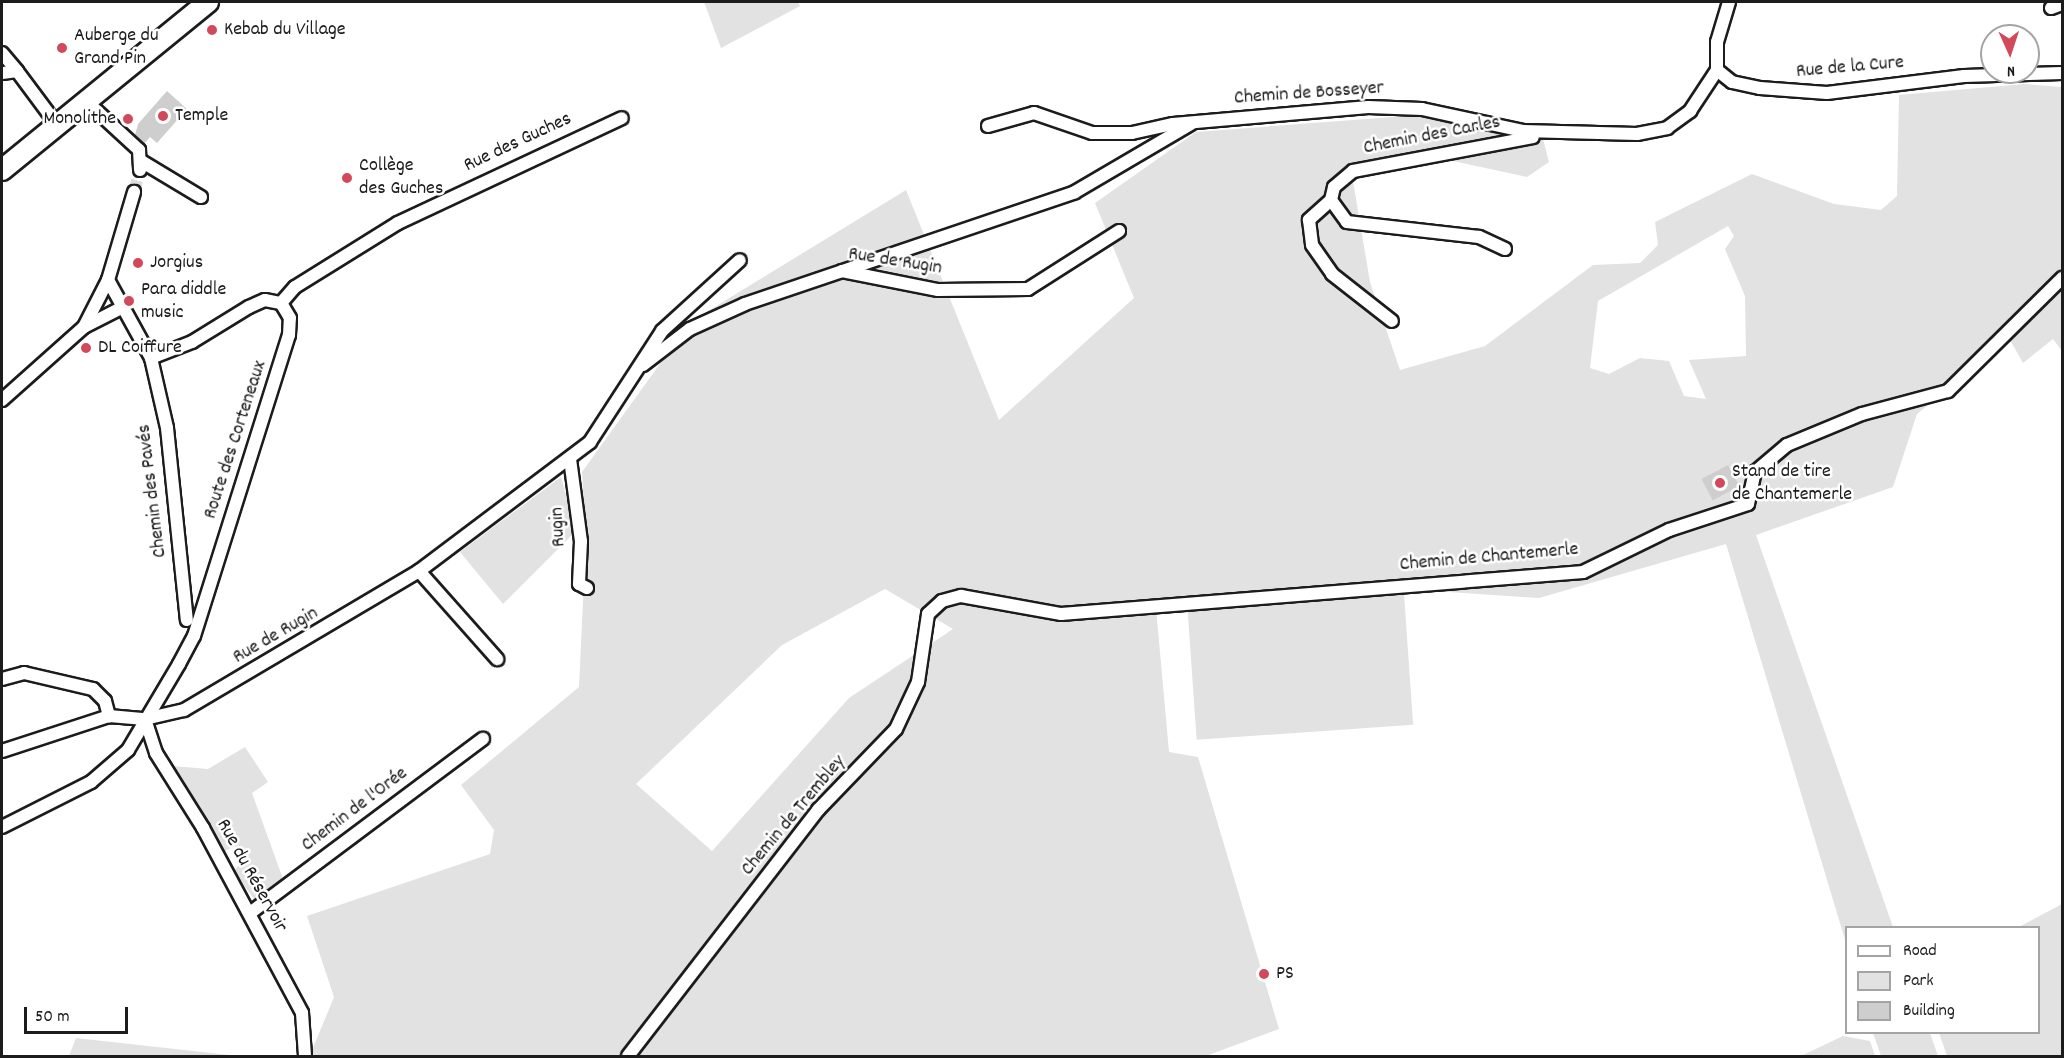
<!DOCTYPE html>
<html>
<head>
<meta charset="utf-8">
<style>
  body { margin:0 }
  #map { position:relative; width:2064px; height:1058px; overflow:hidden; background:#fff; font-family:Dekko,sans-serif }
  div>[style] { position:absolute }
  [style*='--x'] { left:calc(var(--x)*1px); top:calc(var(--y)*1px); width:calc(var(--w)*1px); rotate:calc(var(--a)*1deg) }
  .green>* { inset:0; background:#e2e2e2; transform-origin:0 0 }
  .building>* { inset:0; background:#cecece; transform-origin:0 0 }
  .street-tunnel>* { height:12px; margin-top:-6px; transform-origin:0; background:repeating-linear-gradient(90deg,#ddd 0 12px,transparent 0 18px) }
  .roads { filter:drop-shadow(2px 0 #1c1c1c) drop-shadow(-2px 0 #1c1c1c) drop-shadow(0 2px #1c1c1c) drop-shadow(0 -2px #1c1c1c) }
  .street>* { height:12px; margin:-6px; padding:0 6px; transform-origin:6px; border-radius:6px; background:#fff }
  .primary>* { height:20px; margin:-10px; padding:0 10px; transform-origin:10px; border-radius:10px; background:#fff }
  .dots>* { width:16px; height:16px; translate:-50% -50%; box-sizing:border-box; border:3px solid #fff; border-radius:50% }
  span { translate:-50% -50%; white-space:nowrap; text-align:center; line-height:1.15; -webkit-text-stroke:5px #fff; paint-order:stroke }
  .poi-label { font-size:20px; color:#1c1c1c }
  .left { translate:0 -50%; text-align:left }
  .right { translate:-100% -50%; text-align:right }
  .street-label { font-size:20px; color:#1c1c1c }
  .frame { position:absolute; inset:0; border:3px solid #1c1c1c; pointer-events:none }
  .legend { position:absolute; left:1845px; top:926px; width:195px; height:108px; box-sizing:border-box; background:#fff; border:2px solid #a4a4a4; margin:0; padding:8px 10px; list-style:none; font-size:18px; color:#1c1c1c }
  .legend li { display:flex; align-items:center; gap:12px; height:30px }
  .legend b { width:30px; border:2px solid #a4a4a4 }
  .north { position:absolute; left:1980px; top:24px; width:60px; height:60px; box-sizing:border-box; background:#fff; border:2px solid #a4a4a4; border-radius:50%; rotate:177deg; font-size:16px; font-weight:700; line-height:24px; text-align:center; color:#1c1c1c }
  .north::after { content:''; display:block; margin:auto; width:21px; height:27px; background:#d1495b; clip-path:polygon(50% 0,100% 100%,50% 72%,0 100%) }
  .scale { position:absolute; left:24px; top:1007px; width:104px; height:27px; box-sizing:border-box; border:3px solid #1c1c1c; border-top:0; padding-left:8px; font-size:18px; line-height:21px; white-space:nowrap; color:#1c1c1c; -webkit-text-stroke:4px #fff; paint-order:stroke }
</style>
</head>
<body>
<div id="map">
  <div class="green">
    <div style="clip-path:polygon(704px 2px,798px 2px,800px 6px,721px 48px)"></div>
    <div style="clip-path:polygon(evenodd,2024px 84px,2062px 87px,2062px 351px,2053px 339px,2023px 363px,2009px 338px,1917px 414px,1893px 487px,1756px 535px,1893px 927px,1846px 928px,1846px 943px,1726px 544px,1539px 598px,1405px 589px,1156px 608px,1169px 752px,1198px 757px,1279px 1029px,1206px 1056px,69px 1056px,76px 1038px,229px 1055px,310px 1055px,334px 997px,307px 916px,490px 854px,494px 830px,461px 785px,579px 687px,586px 537px,582px 472px,690px 322px,906px 190px,999px 420px,1134px 298px,1095px 203px,1196px 132px,1419px 115px,1543px 139px,1549px 162px,1527px 177px,1430px 156px,1352px 175px,1370px 282px,1400px 370px,1485px 346px,1593px 265px,1640px 263px,1658px 245px,1655px 222px,1752px 174px,1834px 204px,1881px 210px,1897px 196px,1899px 95px,2024px 84px,1728px 226px,1734px 236px,1725px 249px,1745px 296px,1746px 356px,1689px 360px,1706px 399px,1684px 396px,1669px 361px,1640px 358px,1609px 374px,1590px 368px,1598px 301px,1728px 226px,2024px 84px,885px 589px,953px 629px,849px 698px,712px 851px,636px 784px,782px 645px,885px 589px)"></div>
    <div style="clip-path:polygon(561px 477px,576px 531px,503px 604px,460px 552px)"></div>
    <div style="left:1404px;top:594px;width:131px;height:217px;rotate:86deg"></div>
    <div style="clip-path:polygon(245px 747px,268px 782px,252px 793px,283px 879px,254px 899px,234px 872px,242px 859px,235px 846px,223px 852px,173px 766px,208px 769px)"></div>
    <div style="clip-path:polygon(2062px 904px,2062px 1056px,1947px 1056px,1939px 1033px,2038px 1032px,2038px 928px,2019px 927px)"></div>
    <div style="clip-path:polygon(1873px 1033px,1930px 1033px,1938px 1056px,1881px 1056px)"></div>
    <div style="clip-path:polygon(1843px 1036px,1870px 1041px,1875px 1056px,1801px 1056px)"></div>
  </div>
  <div class="building">
    <div style="clip-path:polygon(167px 91px,187px 109px,157px 143px,150px 137px,144px 144px,135px 135px,138px 124px)"></div>
    <div style="left:1728px;top:465px;width:24px;height:30px;rotate:62deg"></div>
  </div>
  <div class="street-tunnel">
    <div style="--x:134;--y:192;--w:23;--a:-75"></div>
  </div>
  <div class="roads">
    <div class="street">
      <div style="--x:1729;--y:2;--w:42;--a:106.7"></div>
      <div style="--x:1717;--y:42;--w:28;--a:90"></div>
      <div style="--x:1717;--y:70;--w:19;--a:39"></div>
      <div style="--x:1732;--y:82;--w:29;--a:12"></div>
      <div style="--x:1760;--y:88;--w:67;--a:4.3"></div>
      <div style="--x:1827;--y:93;--w:138;--a:-7.1"></div>
      <div style="--x:1964;--y:76;--w:98;--a:-1.8"></div>
      <div style="--x:2051;--y:8;--w:12;--a:-20"></div>
      <div style="--x:2;--y:53;--w:23;--a:50"></div>
      <div style="--x:17;--y:71;--w:15;--a:172"></div>
      <div style="--x:17;--y:71;--w:69;--a:53.3"></div>
      <div style="--x:87;--y:102;--w:71;--a:42.7"></div>
      <div style="--x:139;--y:150;--w:20;--a:87"></div>
      <div style="--x:988;--y:126;--w:48;--a:-15.8"></div>
      <div style="--x:1034;--y:113;--w:61;--a:19"></div>
      <div style="--x:1092;--y:133;--w:40;--a:0"></div>
      <div style="--x:1132;--y:133;--w:42;--a:-12.4"></div>
      <div style="--x:1173;--y:124;--w:196;--a:-5"></div>
      <div style="--x:1368;--y:107;--w:54;--a:2.1"></div>
      <div style="--x:1422;--y:109;--w:103;--a:12.3"></div>
      <div style="--x:1523;--y:131;--w:114;--a:1.5"></div>
      <div style="--x:1637;--y:134;--w:31;--a:-11"></div>
      <div style="--x:1667;--y:128;--w:29;--a:-36"></div>
      <div style="--x:1690;--y:111;--w:49;--a:-56.6"></div>
      <div style="--x:141;--y:161;--w:70;--a:31"></div>
      <div style="--x:1331;--y:200;--w:30;--a:138"></div>
      <div style="--x:1309;--y:220;--w:25;--a:83"></div>
      <div style="--x:1312;--y:245;--w:35;--a:55"></div>
      <div style="--x:1332;--y:274;--w:76;--a:38.1"></div>
      <div style="--x:1505;--y:249;--w:29;--a:-155"></div>
      <div style="--x:1479;--y:237;--w:133;--a:-173.5"></div>
      <div style="--x:1347;--y:222;--w:27;--a:-126"></div>
      <div style="--x:1331;--y:200;--w:13;--a:-77"></div>
      <div style="--x:1334;--y:187;--w:25;--a:-40"></div>
      <div style="--x:1353;--y:171;--w:183;--a:-10.7"></div>
      <div style="--x:842;--y:271;--w:98;--a:11.2"></div>
      <div style="--x:938;--y:290;--w:90;--a:-0.6"></div>
      <div style="--x:1028;--y:289;--w:108;--a:-32.5"></div>
      <div style="--x:108;--y:280;--w:89;--a:61.1"></div>
      <div style="--x:151;--y:358;--w:72;--a:77.1"></div>
      <div style="--x:167;--y:428;--w:193;--a:84.1"></div>
      <div style="--x:281;--y:303;--w:21;--a:-49"></div>
      <div style="--x:295;--y:287;--w:121;--a:-31.9"></div>
      <div style="--x:398;--y:223;--w:247;--a:-25.1"></div>
      <div style="--x:84;--y:327;--w:53;--a:-62.9"></div>
      <div style="--x:108;--y:280;--w:92;--a:-73.5"></div>
      <div style="--x:151;--y:358;--w:44;--a:-21.3"></div>
      <div style="--x:192;--y:342;--w:67;--a:-31.6"></div>
      <div style="--x:249;--y:307;--w:17;--a:-24"></div>
      <div style="--x:265;--y:300;--w:16;--a:11"></div>
      <div style="--x:643;--y:365;--w:59;--a:-37.5"></div>
      <div style="--x:690;--y:329;--w:60;--a:-24.4"></div>
      <div style="--x:745;--y:304;--w:348;--a:-18.7"></div>
      <div style="--x:1075;--y:192;--w:134;--a:-30.4"></div>
      <div style="--x:2;--y:400;--w:110;--a:-41.7"></div>
      <div style="--x:84;--y:327;--w:42;--a:-27.2"></div>
      <div style="--x:570;--y:459;--w:83;--a:82.4"></div>
      <div style="--x:581;--y:541;--w:43;--a:92.7"></div>
      <div style="--x:579;--y:584;--w:9;--a:27"></div>
      <div style="--x:419;--y:571;--w:118;--a:48.4"></div>
      <div style="--x:2;--y:679;--w:23;--a:-15"></div>
      <div style="--x:24;--y:673;--w:71;--a:13.1"></div>
      <div style="--x:93;--y:689;--w:17;--a:45"></div>
      <div style="--x:105;--y:701;--w:16;--a:75"></div>
      <div style="--x:145;--y:719;--w:36;--a:72"></div>
      <div style="--x:156;--y:753;--w:89;--a:57.9"></div>
      <div style="--x:203;--y:828;--w:210;--a:61.8"></div>
      <div style="--x:302;--y:1013;--w:43;--a:86"></div>
      <div style="--x:2;--y:751;--w:113;--a:-18.1"></div>
      <div style="--x:109;--y:716;--w:36;--a:5"></div>
      <div style="--x:145;--y:719;--w:40;--a:-13"></div>
      <div style="--x:184;--y:710;--w:273;--a:-30.6"></div>
      <div style="--x:419;--y:571;--w:214;--a:-37"></div>
      <div style="--x:590;--y:442;--w:132;--a:-57"></div>
      <div style="--x:662;--y:331;--w:105;--a:-42.3"></div>
      <div style="--x:2;--y:827;--w:100;--a:-26.8"></div>
      <div style="--x:91;--y:782;--w:49;--a:-40.9"></div>
      <div style="--x:128;--y:750;--w:100;--a:-59.3"></div>
      <div style="--x:179;--y:664;--w:32;--a:-62"></div>
      <div style="--x:194;--y:636;--w:316;--a:-72.5"></div>
      <div style="--x:289;--y:335;--w:17;--a:-87"></div>
      <div style="--x:290;--y:318;--w:17;--a:-121"></div>
      <div style="--x:250;--y:913;--w:291;--a:-36.8"></div>
      <div style="--x:628;--y:1056;--w:311;--a:-52.3"></div>
      <div style="--x:818;--y:810;--w:112;--a:-46.1"></div>
      <div style="--x:896;--y:729;--w:52;--a:-64.9"></div>
      <div style="--x:918;--y:682;--w:69;--a:-81.6"></div>
      <div style="--x:928;--y:614;--w:19;--a:-43"></div>
      <div style="--x:942;--y:601;--w:20;--a:-15"></div>
      <div style="--x:961;--y:596;--w:102;--a:10.2"></div>
      <div style="--x:1061;--y:614;--w:524;--a:-4.6"></div>
      <div style="--x:1583;--y:572;--w:96;--a:-26"></div>
      <div style="--x:1669;--y:530;--w:83;--a:-18.2"></div>
      <div style="--x:1748;--y:504;--w:33;--a:-78"></div>
      <div style="--x:1755;--y:472;--w:42;--a:-40.2"></div>
      <div style="--x:1787;--y:445;--w:81;--a:-22.5"></div>
      <div style="--x:1862;--y:414;--w:89;--a:-15"></div>
      <div style="--x:1948;--y:391;--w:161;--a:-44.7"></div>
    </div>
    <div class="primary">
      <div style="--x:2;--y:170;--w:266;--a:-39.2"></div>
    </div>
  </div>
  <div class="dots">
    <div style="left:212px;top:30px;background:#d1495b"></div>
    <div style="left:62px;top:48px;background:#d1495b"></div>
    <div style="left:163px;top:116px;background:#d1495b"></div>
    <div style="left:128px;top:119px;background:#d1495b"></div>
    <div style="left:347px;top:178px;background:#d1495b"></div>
    <div style="left:138px;top:263px;background:#d1495b"></div>
    <div style="left:129px;top:301px;background:#d1495b"></div>
    <div style="left:86px;top:348px;background:#d1495b"></div>
    <div style="left:1720px;top:483px;background:#d1495b"></div>
    <div style="left:1264px;top:974px;background:#d1495b"></div>
  </div>
  <div class="poi-label">
    <span class="left" style="left:224px;top:30px">Kebab du Village</span>
    <span class="left" style="left:74px;top:48px">Auberge du<br>Grand Pin</span>
    <span class="left" style="left:175px;top:116px">Temple</span>
    <span class="right" style="left:116px;top:119px">Monolithe</span>
    <span class="left" style="left:359px;top:178px">Collège<br>des Guches</span>
    <span class="left" style="left:150px;top:263px">Jorgius</span>
    <span class="left" style="left:141px;top:302px">Para diddle<br>music</span>
    <span class="left" style="left:98px;top:348px">DL Coiffure</span>
    <span class="left" style="left:1732px;top:484px">Stand de tire<br>de Chantemerle</span>
    <span class="left" style="left:1276px;top:974px">PS</span>
  </div>
  <div class="street-label">
    <span style="left:1850px;top:68px;rotate:-5deg">Rue de la Cure</span>
    <span style="left:1309px;top:94px;rotate:-4deg">Chemin de Bosseyer</span>
    <span style="left:1432px;top:136px;rotate:-11deg">Chemin des Carles</span>
    <span style="left:518px;top:143px;rotate:-25deg">Rue des Guches</span>
    <span style="left:895px;top:262px;rotate:9deg">Rue de Rugin</span>
    <span style="left:236px;top:440px;rotate:-72deg">Route des Corteneaux</span>
    <span style="left:153px;top:491px;rotate:-97deg">Chemin des Pavés</span>
    <span style="left:559px;top:527px;rotate:-93deg">Rugin</span>
    <span style="left:1489px;top:558px;rotate:-5deg">Chemin de Chantemerle</span>
    <span style="left:276px;top:636px;rotate:-30deg">Rue de Rugin</span>
    <span style="left:355px;top:810px;rotate:-37deg">Chemin de l'Orée</span>
    <span style="left:794px;top:816px;rotate:-50deg">Chemin de Trembley</span>
    <span style="left:251px;top:876px;rotate:61deg">Rue du Réservoir</span>
  </div>
  <div class="frame"></div>
  <ul class="legend">
  <li><b style="height:8px;background:#fff"></b>Road</li>
  <li><b style="height:16px;background:#e2e2e2"></b>Park</li>
  <li><b style="height:16px;background:#cecece"></b>Building</li>
  </ul>
  <div class="north">N</div>
  <div class="scale">50 m</div>
</div>
</body>
</html>
